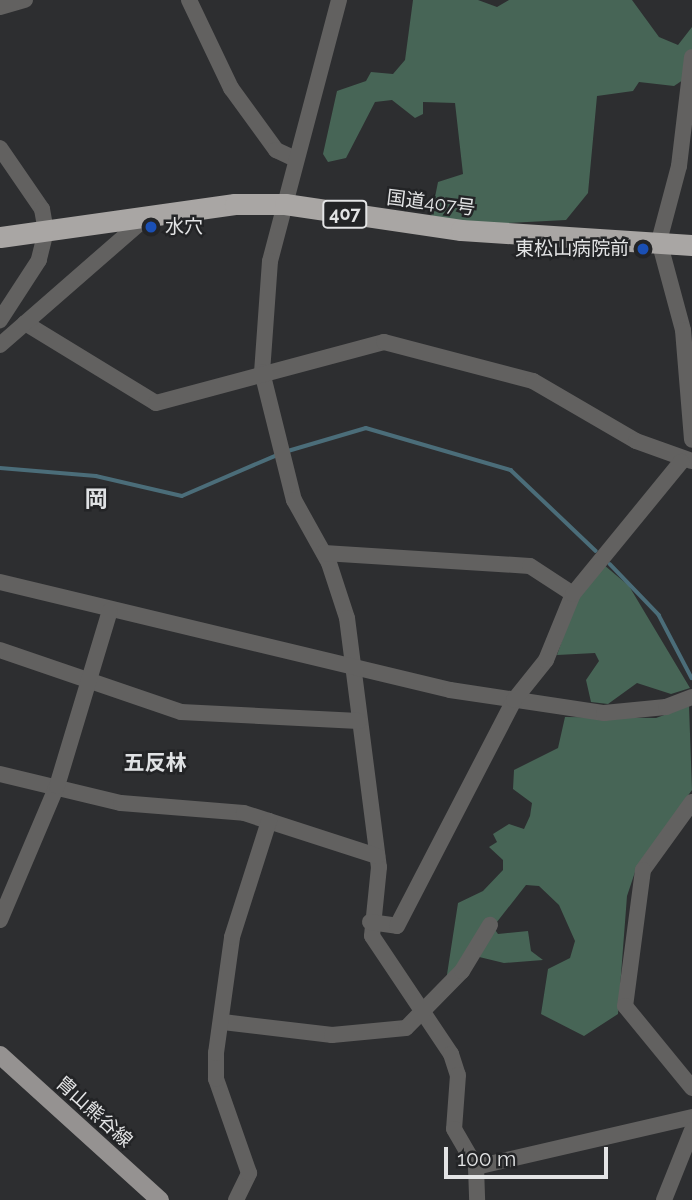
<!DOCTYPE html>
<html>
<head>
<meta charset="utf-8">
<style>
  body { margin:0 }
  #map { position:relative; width:692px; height:1200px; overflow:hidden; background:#2d2e30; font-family:Raleway,"Noto Sans JP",sans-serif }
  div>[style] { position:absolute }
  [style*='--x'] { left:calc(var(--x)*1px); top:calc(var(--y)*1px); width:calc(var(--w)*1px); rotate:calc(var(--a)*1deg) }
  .forest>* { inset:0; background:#476556 }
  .stream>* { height:3.5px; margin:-1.75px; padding:0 1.75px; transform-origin:1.75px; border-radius:1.75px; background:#4b6d79 }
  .minor>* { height:16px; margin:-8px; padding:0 8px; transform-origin:8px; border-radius:8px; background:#626160 }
  .major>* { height:18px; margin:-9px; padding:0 9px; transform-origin:9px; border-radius:9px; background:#959291 }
  .highway>* { height:21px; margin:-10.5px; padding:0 10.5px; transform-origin:10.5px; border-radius:10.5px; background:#a9a6a4 }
  .dots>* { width:19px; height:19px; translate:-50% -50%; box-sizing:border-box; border:4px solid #232426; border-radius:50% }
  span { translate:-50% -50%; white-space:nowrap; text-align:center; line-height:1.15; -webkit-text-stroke:5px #232426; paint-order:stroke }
  .shield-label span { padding:2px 5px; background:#232426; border:2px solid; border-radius:5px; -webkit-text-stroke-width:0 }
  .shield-label { font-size:18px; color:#e3e4e5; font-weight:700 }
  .street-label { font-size:19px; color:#e3e4e5 }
  .poi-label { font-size:19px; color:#e3e4e5 }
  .left { translate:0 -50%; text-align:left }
  .right { translate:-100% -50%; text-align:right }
  .neighbourhood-label { font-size:21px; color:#e0e2e4; font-weight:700 }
  .quarter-label { font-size:23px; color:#e0e2e4; font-weight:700 }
  .scale { position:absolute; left:444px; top:1147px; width:164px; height:32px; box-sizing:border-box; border:4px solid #e3e4e5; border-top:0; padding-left:9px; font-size:21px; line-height:24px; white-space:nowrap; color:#e3e4e5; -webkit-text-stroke:5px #232426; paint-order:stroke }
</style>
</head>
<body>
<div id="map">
  <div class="forest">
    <div style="clip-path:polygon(413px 0,478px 0,497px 7px,509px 0,632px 0,659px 37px,678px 45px,692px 27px,692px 55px,683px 80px,674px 86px,639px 82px,633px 91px,597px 96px,588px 193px,566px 220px,489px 224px,431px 217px,438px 182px,463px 174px,455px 103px,423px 102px,423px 114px,415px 118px,392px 100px,375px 102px,346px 158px,328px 162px,323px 154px,337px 91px,366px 81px,371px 72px,393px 74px,405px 60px)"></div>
    <div style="clip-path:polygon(604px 565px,629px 586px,690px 688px,671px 694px,637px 683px,608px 704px,591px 702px,586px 680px,599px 661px,595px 653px,557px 655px,578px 594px)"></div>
    <div style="clip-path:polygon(689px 706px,692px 790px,637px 866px,627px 896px,618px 1014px,584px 1036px,541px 1014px,548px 969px,570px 958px,575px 941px,559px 905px,539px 886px,526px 885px,493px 927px,498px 934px,528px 931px,531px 951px,543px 960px,504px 963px,471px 955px,446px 981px,458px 903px,483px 891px,503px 870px,503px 860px,489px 847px,497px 842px,493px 834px,509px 824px,524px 829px,530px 816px,532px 803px,513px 789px,514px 770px,558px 748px,565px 717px,656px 718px)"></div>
  </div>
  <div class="stream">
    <div style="--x:288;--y:451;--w:81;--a:-16.4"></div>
    <div style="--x:366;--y:428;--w:151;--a:16.2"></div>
    <div style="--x:511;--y:470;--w:117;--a:43.6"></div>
    <div style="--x:0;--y:468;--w:96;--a:4.8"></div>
    <div style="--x:96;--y:476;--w:88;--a:13.1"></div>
    <div style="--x:182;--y:496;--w:103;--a:-23.3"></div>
    <div style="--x:610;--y:564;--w:71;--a:46.1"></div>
    <div style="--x:659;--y:615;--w:71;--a:62.4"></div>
  </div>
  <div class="minor">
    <div style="--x:189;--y:0;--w:98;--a:64.5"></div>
    <div style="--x:231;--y:88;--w:77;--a:54"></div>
    <div style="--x:276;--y:150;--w:21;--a:25"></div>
    <div style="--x:339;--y:0;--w:270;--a:104.8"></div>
    <div style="--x:270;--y:261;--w:111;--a:94.1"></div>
    <div style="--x:262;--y:372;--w:132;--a:76"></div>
    <div style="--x:294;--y:500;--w:72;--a:60.9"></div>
    <div style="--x:329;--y:563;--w:58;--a:71.9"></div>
    <div style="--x:347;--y:618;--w:251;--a:82.7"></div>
    <div style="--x:379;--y:867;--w:69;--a:95.8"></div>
    <div style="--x:372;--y:936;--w:142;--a:56.2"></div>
    <div style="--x:451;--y:1054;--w:22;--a:72"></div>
    <div style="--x:458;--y:1075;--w:54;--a:94.2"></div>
    <div style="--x:454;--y:1129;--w:44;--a:59.9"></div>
    <div style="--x:476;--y:1167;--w:33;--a:88"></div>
    <div style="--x:0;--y:7;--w:26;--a:-16"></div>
    <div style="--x:692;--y:57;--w:110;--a:96.8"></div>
    <div style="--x:679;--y:166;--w:78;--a:104.9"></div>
    <div style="--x:659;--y:241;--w:92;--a:74.9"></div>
    <div style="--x:683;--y:330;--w:110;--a:85.3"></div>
    <div style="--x:0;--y:148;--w:74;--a:55.5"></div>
    <div style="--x:42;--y:209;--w:22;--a:80"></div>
    <div style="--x:46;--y:231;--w:30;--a:104"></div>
    <div style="--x:39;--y:260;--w:72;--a:123"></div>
    <div style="--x:25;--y:323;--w:153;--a:31.4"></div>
    <div style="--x:156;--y:403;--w:236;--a:-15"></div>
    <div style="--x:384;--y:342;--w:154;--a:14.7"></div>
    <div style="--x:533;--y:381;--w:119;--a:30.2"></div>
    <div style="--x:636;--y:441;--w:59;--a:19.7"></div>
    <div style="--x:0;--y:345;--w:196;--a:-41.1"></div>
    <div style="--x:324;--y:553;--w:206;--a:3.6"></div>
    <div style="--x:530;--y:566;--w:51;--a:33.1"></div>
    <div style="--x:0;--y:582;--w:463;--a:13.5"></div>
    <div style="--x:450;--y:690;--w:156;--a:8.5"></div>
    <div style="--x:604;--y:713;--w:62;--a:-5.5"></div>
    <div style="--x:666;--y:707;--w:28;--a:-21"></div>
    <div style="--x:0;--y:650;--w:191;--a:18.9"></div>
    <div style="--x:181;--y:712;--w:178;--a:2.9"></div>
    <div style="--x:0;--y:774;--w:124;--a:13.5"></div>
    <div style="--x:121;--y:803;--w:123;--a:4.6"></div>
    <div style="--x:244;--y:813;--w:140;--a:17.9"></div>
    <div style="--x:692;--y:802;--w:84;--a:125.8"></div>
    <div style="--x:643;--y:870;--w:137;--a:97.5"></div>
    <div style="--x:625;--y:1006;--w:106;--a:50.7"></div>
    <div style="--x:0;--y:920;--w:146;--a:-67"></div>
    <div style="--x:57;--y:786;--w:183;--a:-73.2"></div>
    <div style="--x:370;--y:922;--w:27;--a:8"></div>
    <div style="--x:397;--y:926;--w:254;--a:-62.6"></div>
    <div style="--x:514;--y:700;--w:51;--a:-51.3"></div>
    <div style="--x:546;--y:660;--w:71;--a:-67.8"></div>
    <div style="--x:573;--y:594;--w:171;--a:-50.7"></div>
    <div style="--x:223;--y:1022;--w:110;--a:6.8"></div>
    <div style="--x:332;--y:1035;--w:74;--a:-5.4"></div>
    <div style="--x:406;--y:1028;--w:80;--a:-45.5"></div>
    <div style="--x:462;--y:971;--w:54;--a:-58.7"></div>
    <div style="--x:476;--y:1167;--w:222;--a:-13"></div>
    <div style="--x:236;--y:1200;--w:30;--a:-64"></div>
    <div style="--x:249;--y:1173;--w:100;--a:-109.3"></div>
    <div style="--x:216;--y:1079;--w:26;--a:-90"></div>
    <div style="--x:216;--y:1053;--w:117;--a:-82.1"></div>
    <div style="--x:232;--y:937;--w:122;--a:-72.3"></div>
    <div style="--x:664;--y:1200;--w:75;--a:-68.2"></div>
  </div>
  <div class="major">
    <div style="--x:0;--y:1055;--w:216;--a:42.2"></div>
  </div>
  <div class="highway">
    <div style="--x:0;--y:237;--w:237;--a:-8"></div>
    <div style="--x:235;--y:204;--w:50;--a:0"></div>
    <div style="--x:285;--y:204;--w:178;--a:8.4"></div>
    <div style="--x:461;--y:230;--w:231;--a:3.7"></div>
  </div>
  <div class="dots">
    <div style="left:151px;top:227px;background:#1a4fb4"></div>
    <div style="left:643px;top:249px;background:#1a4fb4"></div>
  </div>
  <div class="shield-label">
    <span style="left:345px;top:214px">407</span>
  </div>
  <div class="street-label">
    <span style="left:431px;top:203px;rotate:7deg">国道407号</span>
    <span style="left:94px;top:1112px;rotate:42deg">胄山熊谷線</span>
  </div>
  <div class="poi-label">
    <span class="left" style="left:165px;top:227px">水穴</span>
    <span class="right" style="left:629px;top:249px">東松山病院前</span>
  </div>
  <div class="neighbourhood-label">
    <span style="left:155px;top:763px">五反林</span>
  </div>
  <div class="quarter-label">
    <span style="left:96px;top:499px">岡</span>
  </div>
  <div class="scale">100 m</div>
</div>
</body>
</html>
